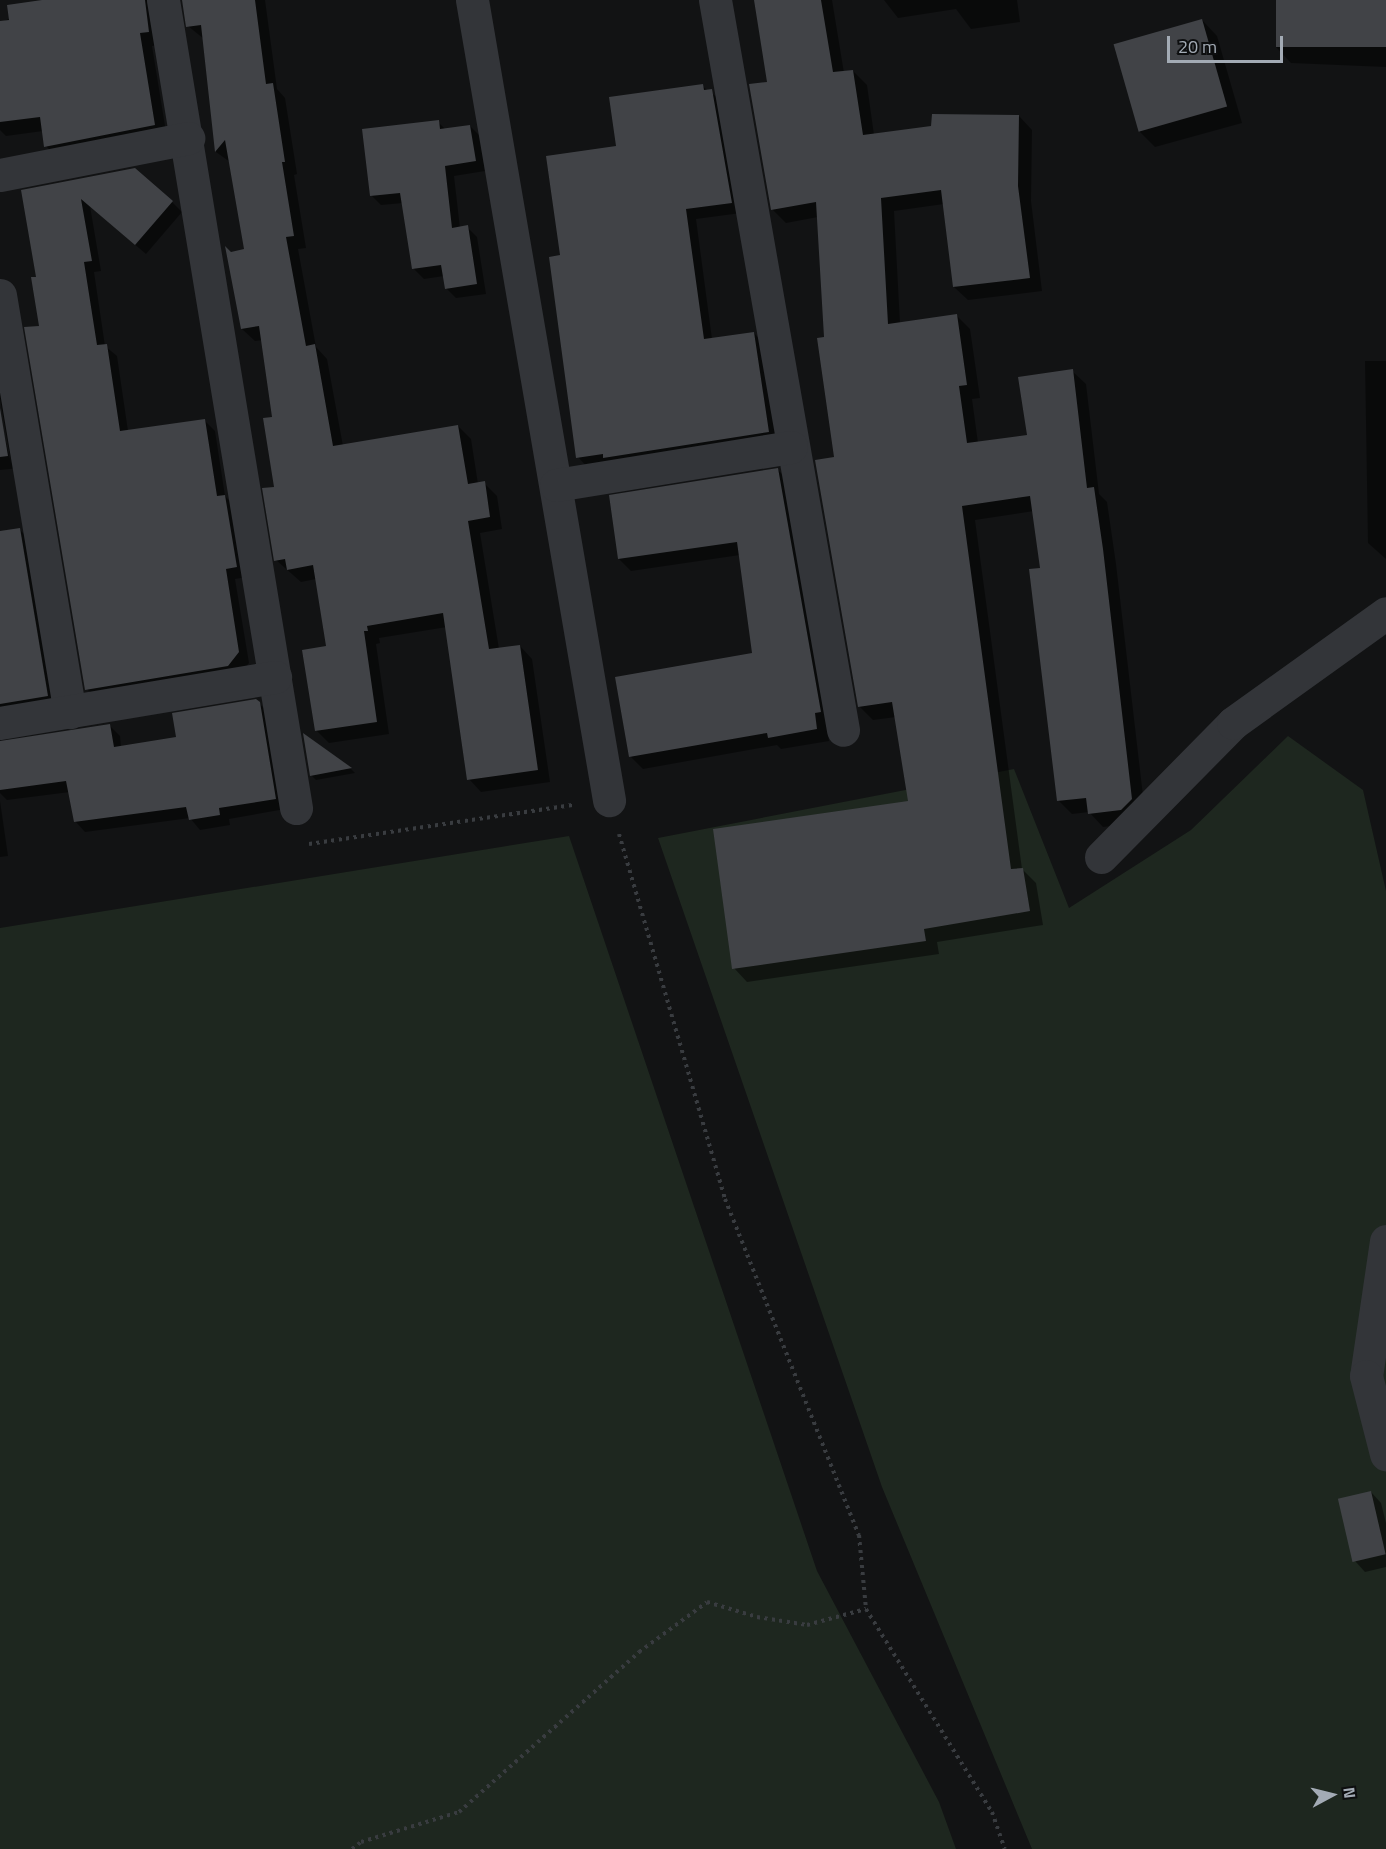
<!DOCTYPE html>
<html>
<head>
<meta charset="utf-8">
<style>
  body { margin:0 }
  #map { position:relative; width:1386px; height:1849px; overflow:hidden; background:#121314; font-family:"Titillium Web",sans-serif }
  div>[style] { position:absolute }
  [style*='--x'] { left:calc(var(--x)*1px); top:calc(var(--y)*1px); width:calc(var(--w)*1px); rotate:calc(var(--a)*1deg) }
  .green>* { inset:0; background:#1e271f }
  .shadow>* { inset:0; background:#0007 }
  .building>* { inset:0; background:#414347; transform-origin:0 0 }
  .path>* { height:4px; margin-top:-2px; transform-origin:0; background:repeating-linear-gradient(90deg,#393c40 0 3px,transparent 0 7.5px) }
  .minor>* { height:33px; margin:-16.5px; padding:0 16.5px; transform-origin:16.5px; border-radius:16.5px; background:#333539 }
  span { translate:-50% -50%; white-space:nowrap; text-align:center; line-height:1.15; -webkit-text-stroke:6px #0d0e0f; paint-order:stroke }
  .north { position:absolute; left:1302px; top:1765px; width:60px; height:60px; -webkit-text-stroke:4px #0d0e0f; paint-order:stroke; rotate:83deg; font-size:16px; font-weight:700; line-height:24px; text-align:center; color:#a3abb5 }
  .north::after { content:''; display:block; margin:auto; width:21px; height:27px; background:#a3abb5; clip-path:polygon(50% 0,100% 100%,50% 72%,0 100%) }
  .scale { position:absolute; left:1167px; top:36px; width:116px; height:27px; box-sizing:border-box; border:3px solid #a3abb5; border-top:0; padding-left:8px; font-size:18px; line-height:21px; white-space:nowrap; color:#a3abb5; -webkit-text-stroke:4px #0d0e0f; paint-order:stroke }
</style>
</head>
<body>
<div id="map">
  <div class="green">
    <div style="clip-path:polygon(1288px 736px,1363px 790px,1386px 891px,1386px 1849px,1032px 1849px,882px 1487px,658px 838px,1014px 769px,1069px 908px,1191px 830px)"></div>
    <div style="clip-path:polygon(569px 836px,817px 1571px,939px 1802px,956px 1849px,0 1849px,0 928px)"></div>
  </div>
  <div class="shadow">
    <div style="clip-path:polygon(50px 0,166px 0,161px 45px,152px 46px,167px 138px,58px 159px,46px 146px,43px 131px,6px 136px,0 130px,0 23px)"></div>
    <div style="clip-path:polygon(182px 0,265px 0,277px 89px,285px 98px,297px 174px,294px 175px,306px 248px,298px 249px,316px 347px,327px 359px,343px 446px,458px 426px,471px 439px,478px 484px,484px 483px,497px 496px,502px 529px,480px 533px,499px 649px,520px 646px,532px 659px,550px 782px,481px 792px,469px 779px,447px 627px,379px 638px,380px 643px,376px 644px,389px 734px,329px 743px,316px 730px,327px 648px,316px 579px,301px 582px,276px 560px,274px 418px,263px 340px,255px 341px,242px 329px,231px 253px,245px 251px,230px 162px,216px 152px,204px 39px,188px 26px)"></div>
    <div style="clip-path:polygon(756px 0,832px 0,844px 73px,853px 71px,867px 85px,874px 135px,1019px 116px,1032px 130px,1031px 201px,1042px 291px,968px 300px,954px 287px,944px 204px,894px 211px,900px 323px,956px 315px,970px 329px,980px 398px,972px 399px,978px 443px,1028px 436px,1072px 371px,1086px 384px,1099px 494px,1107px 502px,1116px 564px,1145px 813px,1135px 823px,1103px 827px,1089px 812px,1072px 814px,1059px 801px,1042px 569px,1034px 511px,975px 520px,1022px 869px,1036px 883px,1043px 925px,937px 942px,939px 954px,747px 982px,734px 968px,910px 802px,896px 717px,873px 720px,859px 706px,835px 459px,818px 217px,786px 223px,772px 209px,769px 83px)"></div>
    <div style="clip-path:polygon(884px 0,1017px 0,1020px 22px,971px 29px,956px 9px,898px 18px)"></div>
    <div style="clip-path:polygon(1278px 0,1386px 0,1386px 67px,1291px 63px,1276px 47px)"></div>
    <div style="clip-path:polygon(1202px 20px,1217px 36px,1242px 123px,1155px 147px,1140px 132px,1115px 45px)"></div>
    <div style="clip-path:polygon(702px 86px,722px 101px,741px 213px,696px 219px,712px 339px,754px 333px,764px 344px,779px 442px,588px 468px,578px 457px,561px 256px,618px 148px)"></div>
    <div style="clip-path:polygon(438px 122px,446px 130px,470px 126px,480px 136px,485px 171px,454px 176px,460px 228px,467px 227px,477px 237px,486px 294px,456px 298px,446px 288px,444px 276px,424px 279px,414px 269px,403px 203px,381px 205px,371px 195px)"></div>
    <div style="clip-path:polygon(23px 191px,172px 202px,182px 212px,146px 254px,90px 206px,101px 271px,94px 272px,105px 346px,117px 356px,128px 431px,204px 420px,215px 431px,225px 496px,235px 507px,247px 577px,235px 579px,249px 663px,238px 676px,97px 699px,87px 689px,38px 278px)"></div>
    <div style="clip-path:polygon(1365px 361px,1386px 361px,1386px 559px,1368px 543px)"></div>
    <div style="clip-path:polygon(0 371px,20px 468px,0 470px,0 417px,11px 463px,0 399px)"></div>
    <div style="clip-path:polygon(778px 470px,790px 482px,829px 741px,781px 749px,777px 745px,643px 769px,631px 757px,754px 654px,740px 555px,631px 571px,619px 559px)"></div>
    <div style="clip-path:polygon(20px 530px,32px 542px,60px 708px,0 723px,0 533px)"></div>
    <div style="clip-path:polygon(259px 703px,269px 714px,285px 809px,229px 819px,230px 825px,200px 830px,190px 818px,85px 832px,75px 821px,70px 792px,7px 800px,0 793px,0 742px,109px 725px,120px 736px,121px 747px,177px 739px)"></div>
    <div style="clip-path:polygon(305px 736px,351px 769px,355px 773px,316px 780px,311px 775px)"></div>
    <div style="clip-path:polygon(0 801px,8px 856px,0 857px)"></div>
    <div style="clip-path:polygon(1371px 1492px,1381px 1503px,1386px 1523px,1386px 1567px,1365px 1572px,1355px 1561px)"></div>
  </div>
  <div class="building">
    <div style="clip-path:polygon(42px 0,145px 0,149px 32px,140px 33px,155px 125px,44px 147px,40px 117px,0 122px,0 21px,9px 20px,7px 5px)"></div>
    <div style="clip-path:polygon(182px 0,255px 0,266px 84px,273px 83px,285px 162px,282px 162px,294px 236px,286px 237px,306px 346px,315px 344px,333px 446px,458px 425px,468px 484px,485px 481px,490px 517px,468px 521px,489px 649px,520px 645px,538px 770px,467px 780px,443px 613px,367px 626px,368px 631px,364px 631px,377px 722px,315px 731px,302px 650px,326px 646px,313px 565px,287px 570px,285px 559px,274px 561px,262px 488px,274px 487px,263px 418px,272px 417px,259px 326px,241px 329px,225px 246px,231px 252px,244px 249px,225px 140px,215px 152px,201px 25px,186px 27px)"></div>
    <div style="clip-path:polygon(754px 0,821px 0,833px 72px,853px 70px,863px 135px,931px 126px,932px 114px,1019px 115px,1018px 186px,1030px 278px,953px 287px,941px 190px,881px 198px,888px 324px,957px 314px,967px 385px,959px 386px,967px 443px,1027px 435px,1018px 377px,1073px 369px,1087px 488px,1094px 487px,1103px 549px,1132px 799px,1121px 810px,1088px 814px,1086px 798px,1057px 801px,1029px 569px,1040px 568px,1030px 496px,962px 506px,1011px 869px,1023px 868px,1030px 911px,924px 929px,926px 941px,732px 969px,713px 829px,908px 801px,892px 702px,858px 707px,815px 460px,834px 457px,817px 338px,824px 337px,816px 202px,771px 210px,749px 84px,767px 82px)"></div>
    <div style="left:1276px;top:0;width:110px;height:47px"></div>
    <div style="left:1202px;top:19px;width:91px;height:92px;rotate:74deg"></div>
    <div style="clip-path:polygon(703px 84px,704px 90px,712px 89px,732px 203px,686px 209px,704px 339px,754px 332px,769px 432px,603px 458px,603px 454px,576px 458px,549px 257px,560px 255px,546px 156px,616px 146px,609px 97px)"></div>
    <div style="clip-path:polygon(439px 120px,440px 129px,470px 125px,476px 161px,445px 166px,452px 228px,468px 225px,477px 284px,445px 289px,441px 265px,412px 269px,400px 193px,370px 196px,362px 129px)"></div>
    <div style="clip-path:polygon(135px 168px,173px 201px,135px 245px,81px 199px,92px 261px,84px 262px,97px 345px,107px 344px,120px 431px,205px 419px,217px 496px,225px 495px,237px 567px,226px 569px,239px 652px,228px 666px,85px 690px,24px 327px,39px 326px,31px 277px,36px 277px,21px 190px)"></div>
    <div style="clip-path:polygon(0 408px,8px 456px,0 457px)"></div>
    <div style="clip-path:polygon(778px 468px,821px 712px,815px 713px,817px 729px,768px 738px,767px 733px,629px 757px,615px 677px,752px 653px,737px 542px,618px 559px,609px 495px)"></div>
    <div style="clip-path:polygon(20px 528px,48px 696px,0 704px,0 531px)"></div>
    <div style="clip-path:polygon(256px 699px,260px 702px,276px 799px,219px 808px,220px 815px,189px 820px,186px 807px,74px 822px,66px 781px,0 790px,0 741px,110px 724px,114px 747px,176px 737px,172px 713px)"></div>
    <div style="clip-path:polygon(303px 733px,352px 768px,310px 776px)"></div>
    <div style="left:1371px;top:1491px;width:65px;height:34px;rotate:77deg"></div>
  </div>
  <div class="path">
    <div style="--x:619;--y:834;--w:380;--a:73.8"></div>
    <div style="--x:725;--y:1199;--w:362;--a:68.3"></div>
    <div style="--x:859;--y:1535;--w:74;--a:84.6"></div>
    <div style="--x:866;--y:1609;--w:239;--a:58.2"></div>
    <div style="--x:992;--y:1812;--w:39;--a:71"></div>
    <div style="--x:309;--y:844;--w:268;--a:-8.4"></div>
    <div style="--x:352;--y:1849;--w:11;--a:-38"></div>
    <div style="--x:361;--y:1842;--w:102;--a:-17"></div>
    <div style="--x:459;--y:1812;--w:241;--a:-41.6"></div>
    <div style="--x:639;--y:1652;--w:84;--a:-36.3"></div>
    <div style="--x:707;--y:1602;--w:52;--a:16.7"></div>
    <div style="--x:757;--y:1617;--w:51;--a:9.1"></div>
    <div style="--x:807;--y:1625;--w:61;--a:-15.2"></div>
  </div>
  <div class="minor">
    <div style="--x:163;--y:0;--w:819;--a:80.65"></div>
    <div style="--x:472;--y:0;--w:812;--a:80.28"></div>
    <div style="--x:715;--y:0;--w:741;--a:80.05"></div>
    <div style="--x:0;--y:175;--w:192;--a:-11.1"></div>
    <div style="--x:0;--y:295;--w:423;--a:80.5"></div>
    <div style="--x:556;--y:485;--w:238;--a:-9.2"></div>
    <div style="--x:0;--y:723;--w:279;--a:-9.5"></div>
    <div style="--x:1101;--y:857;--w:188;--a:-45.4"></div>
    <div style="--x:1233;--y:723;--w:188;--a:-35.7"></div>
    <div style="--x:1386;--y:1241;--w:136;--a:98.4"></div>
    <div style="--x:1366;--y:1376;--w:81;--a:75.6"></div>
  </div>
  <div class="north">N</div>
  <div class="scale">20 m</div>
</div>
</body>
</html>
